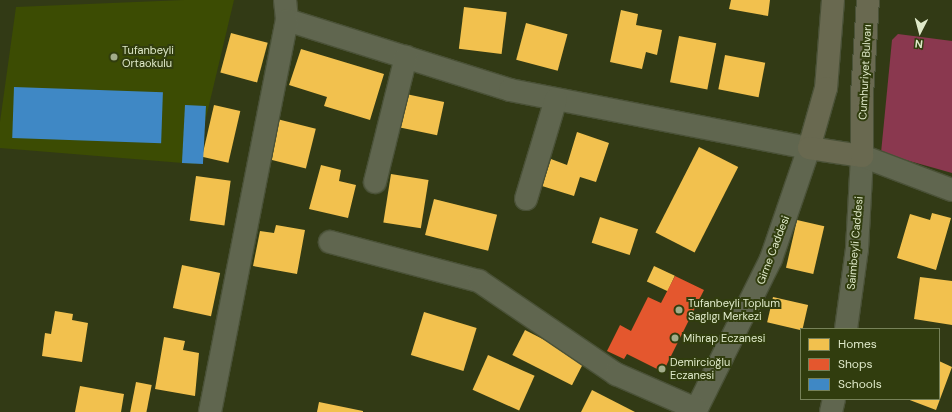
<!DOCTYPE html>
<html>
<head>
<meta charset="utf-8">
<style>
  body { margin:0 }
  #map { position:relative; width:952px; height:412px; overflow:hidden; background:#323a15; font-family:"DM Sans",sans-serif }
  div>[style] { position:absolute }
  [style*='--x'] { left:calc(var(--x)*1px); top:calc(var(--y)*1px); width:calc(var(--w)*1px); rotate:calc(var(--a)*1deg) }
  .built>* { inset:0; background:#3c4c03 }
  .green>* { inset:0; background:#8a384f }
  .homes>* { inset:0; background:#f2c14e; transform-origin:0 0 }
  .shops>* { inset:0; background:#e4572e }
  .schools>* { inset:0; background:#3f88c5; transform-origin:0 0 }
  .roads { filter:drop-shadow(1px 0 #4a5137) drop-shadow(-1px 0 #4a5137) drop-shadow(0 1px #4a5137) drop-shadow(0 -1px #4a5137) }
  .minor>* { height:22px; margin:-11px; padding:0 11px; transform-origin:11px; border-radius:11px; background:#60664f }
  .major>* { height:22px; margin:-11px; padding:0 11px; transform-origin:11px; border-radius:11px; background:#696950 }
  .dots>* { width:11px; height:11px; translate:-50% -50%; box-sizing:border-box; border:2px solid #313d0e; border-radius:50% }
  span { translate:-50% -50%; white-space:nowrap; text-align:center; line-height:1.15; -webkit-text-stroke:4px #313d0e; paint-order:stroke }
  .poi-label { font-size:11px; color:#dfe9c9 }
  .left { translate:0 -50%; text-align:left }
  .street-label { font-size:11px; color:#dfe9c9 }
  .legend { position:absolute; left:800px; top:328px; width:140px; height:72px; box-sizing:border-box; background:#313d0e; border:1px solid #778259; margin:0; padding:5px 7px; list-style:none; font-size:12px; color:#dfe9c9 }
  .legend li { display:flex; align-items:center; gap:8px; height:20px }
  .legend b { width:20px; border:1px solid #778259 }
  .north { position:absolute; left:900px; top:12px; width:40px; height:40px; -webkit-text-stroke:3px #313d0e; paint-order:stroke; rotate:186deg; font-size:11px; font-weight:700; line-height:16px; text-align:center; color:#dfe9c9 }
  .north::after { content:''; display:block; margin:auto; width:14px; height:18px; background:#dfe9c9; clip-path:polygon(50% 0,100% 100%,50% 72%,0 100%) }
</style>
</head>
<body>
<div id="map">
  <div class="built">
    <div style="clip-path:polygon(184px 0,234px 0,195px 164px,0 148px,0 122px,16px 7px)"></div>
  </div>
  <div class="green">
    <div style="clip-path:polygon(898px 34px,952px 41px,952px 173px,881px 153px,892px 40px)"></div>
  </div>
  <div class="homes">
    <div style="clip-path:polygon(731px 0,770px 0,768px 16px,729px 9px)"></div>
    <div style="left:464px;top:7px;width:43px;height:42px;rotate:7deg"></div>
    <div style="clip-path:polygon(621px 10px,638px 14px,636px 25px,662px 30px,657px 55px,646px 52px,642px 69px,610px 62px)"></div>
    <div style="left:526px;top:23px;width:43px;height:38px;rotate:15deg"></div>
    <div style="left:231px;top:33px;width:38px;height:41px;rotate:15deg"></div>
    <div style="left:679px;top:36px;width:38px;height:47px;rotate:11deg"></div>
    <div style="clip-path:polygon(301px 49px,384px 74px,370px 120px,324px 106px,327px 97px,289px 85px)"></div>
    <div style="left:725px;top:55px;width:41px;height:35px;rotate:11deg"></div>
    <div style="left:406px;top:94px;width:39px;height:34px;rotate:12deg"></div>
    <div style="left:214px;top:105px;width:27px;height:53px;rotate:13deg"></div>
    <div style="left:277px;top:119px;width:40px;height:41px;rotate:14deg"></div>
    <div style="clip-path:polygon(577px 132px,609px 143px,596px 182px,580px 177px,574px 196px,542px 186px,551px 159px,567px 165px)"></div>
    <div style="left:699px;top:147px;width:44px;height:96px;rotate:27deg"></div>
    <div style="clip-path:polygon(321px 165px,341px 170px,339px 181px,356px 185px,348px 218px,309px 209px)"></div>
    <div style="left:391px;top:174px;width:38px;height:49px;rotate:9deg"></div>
    <div style="left:196px;top:176px;width:35px;height:45px;rotate:8deg"></div>
    <div style="left:434px;top:199px;width:65px;height:37px;rotate:14deg"></div>
    <div style="clip-path:polygon(932px 213px,951px 218px,936px 270px,897px 258px,910px 214px,930px 220px)"></div>
    <div style="left:600px;top:217px;width:40px;height:27px;rotate:18deg"></div>
    <div style="left:797px;top:220px;width:28px;height:49px;rotate:13deg"></div>
    <div style="clip-path:polygon(276px 225px,305px 230px,297px 274px,253px 266px,260px 231px,274px 233px)"></div>
    <div style="left:182px;top:265px;width:39px;height:44px;rotate:12deg"></div>
    <div style="left:654px;top:266px;width:23px;height:17px;rotate:25deg"></div>
    <div style="clip-path:polygon(920px 277px,952px 281px,952px 325px,914px 319px)"></div>
    <div style="left:773px;top:297px;width:36px;height:26px;rotate:13deg"></div>
    <div style="clip-path:polygon(55px 311px,73px 314px,72px 320px,88px 323px,82px 362px,42px 356px,45px 333px,51px 334px)"></div>
    <div style="left:424px;top:312px;width:55px;height:45px;rotate:17deg"></div>
    <div style="left:525px;top:330px;width:67px;height:28px;rotate:27deg"></div>
    <div style="clip-path:polygon(164px 337px,185px 341px,183px 350px,199px 353px,195px 396px,155px 389px)"></div>
    <div style="left:488px;top:355px;width:51px;height:38px;rotate:24deg"></div>
    <div style="clip-path:polygon(939px 361px,952px 367px,936px 410px,907px 399px,939px 399px)"></div>
    <div style="left:136px;top:382px;width:16px;height:31px;rotate:11deg"></div>
    <div style="clip-path:polygon(80px 386px,124px 394px,121px 412px,75px 412px)"></div>
    <div style="clip-path:polygon(592px 390px,635px 412px,581px 412px)"></div>
    <div style="clip-path:polygon(319px 402px,363px 411px,363px 412px,317px 412px)"></div>
  </div>
  <div class="shops">
    <div style="clip-path:polygon(675px 276px,704px 290px,663px 372px,627px 354px,624px 359px,607px 351px,620px 325px,631px 331px,648px 297px,661px 303px)"></div>
  </div>
  <div class="schools">
    <div style="left:14px;top:87px;width:149px;height:51px;rotate:2deg"></div>
    <div style="left:185px;top:105px;width:21px;height:58px;rotate:3deg"></div>
  </div>
  <div class="roads">
    <div class="minor">
      <div style="--x:285;--y:0;--w:20;--a:84"></div>
      <div style="--x:287;--y:20;--w:234;--a:17.4"></div>
      <div style="--x:510;--y:90;--w:305;--a:11"></div>
      <div style="--x:809;--y:148;--w:117;--a:108.9"></div>
      <div style="--x:771;--y:259;--w:171;--a:116.4"></div>
      <div style="--x:375;--y:182;--w:129;--a:-76.1"></div>
      <div style="--x:526;--y:199;--w:104;--a:-73.3"></div>
      <div style="--x:330;--y:242;--w:154;--a:14.7"></div>
      <div style="--x:479;--y:281;--w:166;--a:34.2"></div>
      <div style="--x:616;--y:374;--w:87;--a:23.6"></div>
      <div style="--x:846;--y:329;--w:81;--a:-82.2"></div>
      <div style="--x:857;--y:249;--w:93;--a:-86.9"></div>
      <div style="--x:862;--y:156;--w:96;--a:20.7"></div>
      <div style="--x:210;--y:412;--w:399;--a:-78.9"></div>
      <div style="--x:831;--y:412;--w:13;--a:-77"></div>
    </div>
    <div class="major">
      <div style="--x:833;--y:0;--w:88;--a:94.5"></div>
      <div style="--x:826;--y:88;--w:62;--a:105.8"></div>
      <div style="--x:809;--y:148;--w:54;--a:8.6"></div>
      <div style="--x:862;--y:156;--w:61;--a:-90"></div>
      <div style="--x:862;--y:95;--w:95;--a:-86.4"></div>
    </div>
  </div>
  <div class="dots">
    <div style="left:114px;top:57px;background:#a2ac8a"></div>
    <div style="left:679px;top:310px;background:#a2ac8a"></div>
    <div style="left:675px;top:338px;background:#a2ac8a"></div>
    <div style="left:662px;top:369px;background:#a2ac8a"></div>
  </div>
  <div class="poi-label">
    <span class="left" style="left:122px;top:57px">Tufanbeyli<br>Ortaokulu</span>
    <span class="left" style="left:688px;top:310px">Tufanbeyli Toplum<br>Saglıgı Merkezi</span>
    <span class="left" style="left:683px;top:338px">Mihrap Eczanesi</span>
    <span class="left" style="left:670px;top:369px">Demircioğlu<br>Eczanesi</span>
  </div>
  <div class="street-label">
    <span style="left:865px;top:72px;rotate:-87deg">Cumhuriyet Bulvarı</span>
    <span style="left:855px;top:243px;rotate:-85deg">Saimbeyli Caddesi</span>
    <span style="left:773px;top:250px;rotate:-69deg">Girne Caddesi</span>
  </div>
  <ul class="legend">
  <li><b style="height:11px;background:#f2c14e"></b>Homes</li>
  <li><b style="height:11px;background:#e4572e"></b>Shops</li>
  <li><b style="height:11px;background:#3f88c5"></b>Schools</li>
  </ul>
  <div class="north">N</div>
</div>
</body>
</html>
